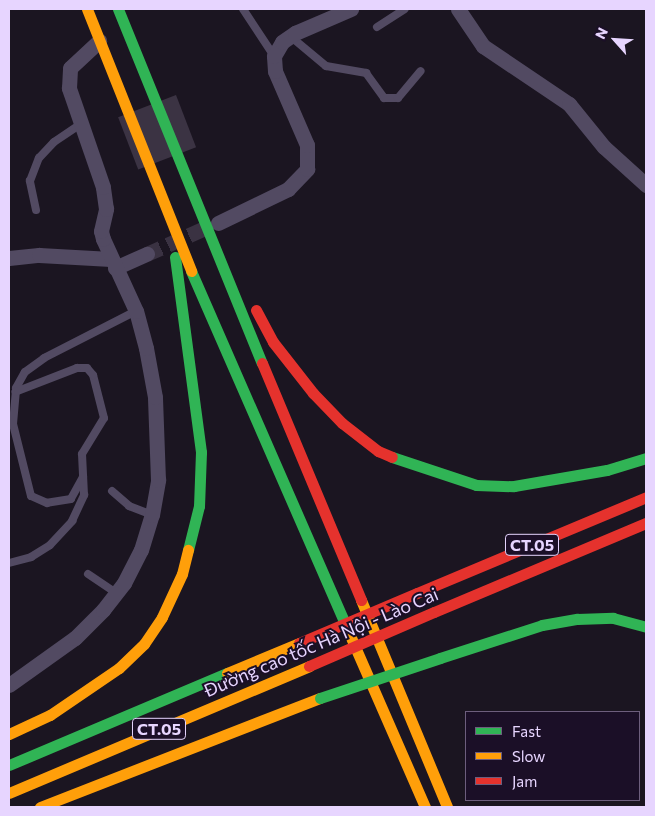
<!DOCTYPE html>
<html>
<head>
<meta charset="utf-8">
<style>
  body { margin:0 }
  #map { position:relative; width:655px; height:816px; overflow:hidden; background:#1b1521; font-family:Commissioner,sans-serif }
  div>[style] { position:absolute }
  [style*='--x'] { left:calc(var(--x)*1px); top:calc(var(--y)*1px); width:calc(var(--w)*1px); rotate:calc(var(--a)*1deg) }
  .building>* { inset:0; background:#3b3343; transform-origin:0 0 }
  .street-tunnel>* { height:15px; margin-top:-7.5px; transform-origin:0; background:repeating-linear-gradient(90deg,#3a3242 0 15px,transparent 0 23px) }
  .lane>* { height:8px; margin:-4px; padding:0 4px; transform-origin:4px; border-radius:4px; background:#524a62 }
  .street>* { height:15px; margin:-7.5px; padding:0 7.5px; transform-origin:7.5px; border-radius:7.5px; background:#524a62 }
  .fast>* { height:11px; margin:-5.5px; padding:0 5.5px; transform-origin:5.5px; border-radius:5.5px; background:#30b455 }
  .slow>* { height:11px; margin:-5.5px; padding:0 5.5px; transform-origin:5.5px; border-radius:5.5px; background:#ff9f0a }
  .jam>* { height:11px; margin:-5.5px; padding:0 5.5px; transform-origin:5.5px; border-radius:5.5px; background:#e5322d }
  .fast-bridge>* { height:11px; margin:-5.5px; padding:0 5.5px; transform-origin:5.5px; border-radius:5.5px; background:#30b455 }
  .jam-bridge>* { height:11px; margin:-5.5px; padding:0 5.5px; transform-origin:5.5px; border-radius:5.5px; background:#e5322d }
  span { translate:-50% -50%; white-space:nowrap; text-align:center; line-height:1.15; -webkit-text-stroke:4px #1b0f27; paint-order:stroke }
  .shield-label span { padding:1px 4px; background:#1b0f27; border:1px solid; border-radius:4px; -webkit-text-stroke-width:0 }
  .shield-label { font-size:16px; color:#e7d5ff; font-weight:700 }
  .street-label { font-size:18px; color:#e7d5ff }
  .frame { position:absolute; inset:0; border:10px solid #e7d5ff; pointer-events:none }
  .legend { position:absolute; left:465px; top:711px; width:175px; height:90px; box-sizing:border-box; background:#1b0f27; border:1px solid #6d5e7d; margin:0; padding:6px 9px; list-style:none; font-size:15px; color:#e7d5ff }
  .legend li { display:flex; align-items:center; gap:10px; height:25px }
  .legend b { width:25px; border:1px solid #6d5e7d }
  .north { position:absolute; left:590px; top:15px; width:50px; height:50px; -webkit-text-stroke:4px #1b0f27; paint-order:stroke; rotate:296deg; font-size:14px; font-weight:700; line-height:20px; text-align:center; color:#e7d5ff }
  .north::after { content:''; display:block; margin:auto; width:18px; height:22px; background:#e7d5ff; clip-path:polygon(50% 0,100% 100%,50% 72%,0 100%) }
</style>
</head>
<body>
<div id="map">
  <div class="building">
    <div style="left:176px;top:95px;width:56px;height:62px;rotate:69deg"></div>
  </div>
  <div class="street-tunnel">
    <div style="--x:147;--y:254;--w:69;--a:-24"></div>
  </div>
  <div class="lane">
    <div style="--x:243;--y:9;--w:56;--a:56.6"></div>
    <div style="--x:377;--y:27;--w:33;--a:-33"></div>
    <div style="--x:290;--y:36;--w:47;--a:39.8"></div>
    <div style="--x:326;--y:66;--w:41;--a:9.9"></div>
    <div style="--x:366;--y:73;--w:31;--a:54"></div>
    <div style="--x:384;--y:98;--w:14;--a:0"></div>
    <div style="--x:398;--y:98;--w:35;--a:-50"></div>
    <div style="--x:36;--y:210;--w:30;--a:-102"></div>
    <div style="--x:30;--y:181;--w:25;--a:-69"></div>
    <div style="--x:39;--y:158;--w:22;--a:-47"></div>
    <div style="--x:54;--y:142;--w:32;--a:-34"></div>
    <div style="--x:83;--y:477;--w:25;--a:119"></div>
    <div style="--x:71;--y:499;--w:24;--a:171"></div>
    <div style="--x:47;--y:503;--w:17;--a:-156"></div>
    <div style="--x:31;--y:496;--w:74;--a:-104"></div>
    <div style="--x:13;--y:424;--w:36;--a:-85"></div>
    <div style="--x:16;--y:388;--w:18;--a:-61"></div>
    <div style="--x:25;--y:372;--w:24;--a:-36"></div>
    <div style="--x:44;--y:358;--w:103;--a:-27.1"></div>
    <div style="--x:112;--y:491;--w:23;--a:41"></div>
    <div style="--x:129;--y:506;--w:25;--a:21"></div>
    <div style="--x:9;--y:563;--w:23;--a:-15"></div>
    <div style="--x:31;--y:557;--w:22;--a:-32"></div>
    <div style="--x:50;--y:545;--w:33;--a:-47"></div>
    <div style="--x:72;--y:521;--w:29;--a:-65"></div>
    <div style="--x:84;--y:495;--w:41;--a:-92.8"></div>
    <div style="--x:82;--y:454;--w:42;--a:-58.6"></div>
    <div style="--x:104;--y:418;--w:44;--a:-104.3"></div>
    <div style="--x:93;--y:375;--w:9;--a:-131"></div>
    <div style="--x:87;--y:368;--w:10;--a:180"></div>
    <div style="--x:77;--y:368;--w:66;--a:158.8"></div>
    <div style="--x:88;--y:574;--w:34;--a:34"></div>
  </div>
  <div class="street">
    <div style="--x:458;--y:9;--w:45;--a:56"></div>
    <div style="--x:483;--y:46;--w:104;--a:34"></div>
    <div style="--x:569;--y:104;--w:55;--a:50.9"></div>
    <div style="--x:604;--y:147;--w:57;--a:42.1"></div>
    <div style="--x:218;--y:223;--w:78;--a:-25.9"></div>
    <div style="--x:288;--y:189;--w:28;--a:-46"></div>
    <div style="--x:307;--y:169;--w:24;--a:-90"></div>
    <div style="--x:307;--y:145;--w:81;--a:-113.4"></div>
    <div style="--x:275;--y:71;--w:15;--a:-94"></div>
    <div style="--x:274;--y:56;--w:16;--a:-60"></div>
    <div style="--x:282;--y:42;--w:16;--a:-35"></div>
    <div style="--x:295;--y:33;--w:61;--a:-23.2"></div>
    <div style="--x:9;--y:258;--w:30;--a:-6"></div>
    <div style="--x:39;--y:255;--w:72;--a:3.2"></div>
    <div style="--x:115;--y:268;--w:35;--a:-24"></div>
    <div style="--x:9;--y:685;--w:81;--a:-35.5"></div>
    <div style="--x:75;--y:638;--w:40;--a:-45"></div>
    <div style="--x:103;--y:610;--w:34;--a:-52"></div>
    <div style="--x:124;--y:583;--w:37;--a:-63"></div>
    <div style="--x:141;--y:550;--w:37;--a:-73"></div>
    <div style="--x:152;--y:515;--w:36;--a:-80"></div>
    <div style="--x:158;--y:480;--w:83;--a:-92.1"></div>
    <div style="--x:155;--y:397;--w:50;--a:-100.4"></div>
    <div style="--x:146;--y:348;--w:38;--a:-105"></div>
    <div style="--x:136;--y:311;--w:79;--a:-114.6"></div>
    <div style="--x:103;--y:239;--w:8;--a:-104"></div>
    <div style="--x:101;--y:231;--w:23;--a:-77"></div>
    <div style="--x:106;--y:209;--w:22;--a:-98"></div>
    <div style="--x:103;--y:187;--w:105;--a:-109"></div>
    <div style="--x:69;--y:88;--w:20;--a:-87"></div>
    <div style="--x:70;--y:68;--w:40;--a:-43"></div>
  </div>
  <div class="fast">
    <div style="--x:118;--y:9;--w:382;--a:67.9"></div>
    <div style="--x:175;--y:257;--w:197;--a:82.4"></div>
    <div style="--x:201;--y:452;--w:54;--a:92.1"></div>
    <div style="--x:199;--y:506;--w:45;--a:104"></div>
    <div style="--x:191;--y:271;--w:395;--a:66.4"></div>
    <div style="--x:392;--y:457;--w:89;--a:18.4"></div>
    <div style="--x:476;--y:485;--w:38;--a:2"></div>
    <div style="--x:514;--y:486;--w:94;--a:-9.8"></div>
    <div style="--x:607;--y:470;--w:41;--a:-17.1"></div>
    <div style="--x:440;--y:658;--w:107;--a:-17.9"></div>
    <div style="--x:542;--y:625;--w:36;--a:-10"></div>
    <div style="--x:577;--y:619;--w:36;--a:-2"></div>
    <div style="--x:613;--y:618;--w:34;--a:15"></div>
    <div style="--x:9;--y:765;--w:237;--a:-22.9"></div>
  </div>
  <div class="slow">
    <div style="--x:87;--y:9;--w:282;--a:68.3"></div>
    <div style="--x:361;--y:600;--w:224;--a:67.4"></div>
    <div style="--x:349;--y:633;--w:190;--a:66.4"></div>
    <div style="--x:227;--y:673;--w:78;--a:-22.6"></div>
    <div style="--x:9;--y:734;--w:45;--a:-24.9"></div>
    <div style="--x:50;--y:715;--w:83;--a:-34.3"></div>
    <div style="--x:119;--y:668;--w:35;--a:-44"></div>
    <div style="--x:144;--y:644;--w:32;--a:-56"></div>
    <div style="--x:162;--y:617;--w:47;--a:-65.1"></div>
    <div style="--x:182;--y:574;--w:25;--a:-76"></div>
    <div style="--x:9;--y:793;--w:326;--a:-22.9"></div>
    <div style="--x:40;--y:807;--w:300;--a:-21.3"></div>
  </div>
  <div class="jam">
    <div style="--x:256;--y:310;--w:36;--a:62"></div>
    <div style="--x:273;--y:342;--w:65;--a:51.9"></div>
    <div style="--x:313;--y:393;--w:42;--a:46"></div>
    <div style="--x:342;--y:423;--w:46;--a:37.9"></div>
    <div style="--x:378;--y:451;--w:15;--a:23"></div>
    <div style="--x:262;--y:363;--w:257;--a:67.3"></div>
    <div style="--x:417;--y:593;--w:248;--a:-22.7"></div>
    <div style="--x:434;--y:612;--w:230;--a:-22.8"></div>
  </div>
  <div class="fast-bridge">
    <div style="--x:320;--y:698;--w:126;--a:-18.4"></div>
  </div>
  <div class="jam-bridge">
    <div style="--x:299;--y:643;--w:128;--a:-23"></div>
    <div style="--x:309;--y:666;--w:136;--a:-23.4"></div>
  </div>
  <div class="shield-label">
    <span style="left:532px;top:545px">CT.05</span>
    <span style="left:159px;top:729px">CT.05</span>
  </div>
  <div class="street-label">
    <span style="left:321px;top:642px;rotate:-23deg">Đường cao tốc Hà Nội - Lào Cai</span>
  </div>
  <div class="frame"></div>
  <ul class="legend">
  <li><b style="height:6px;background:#30b455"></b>Fast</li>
  <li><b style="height:6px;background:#ff9f0a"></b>Slow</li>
  <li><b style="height:6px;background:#e5322d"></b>Jam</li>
  </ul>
  <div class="north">N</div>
</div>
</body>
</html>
